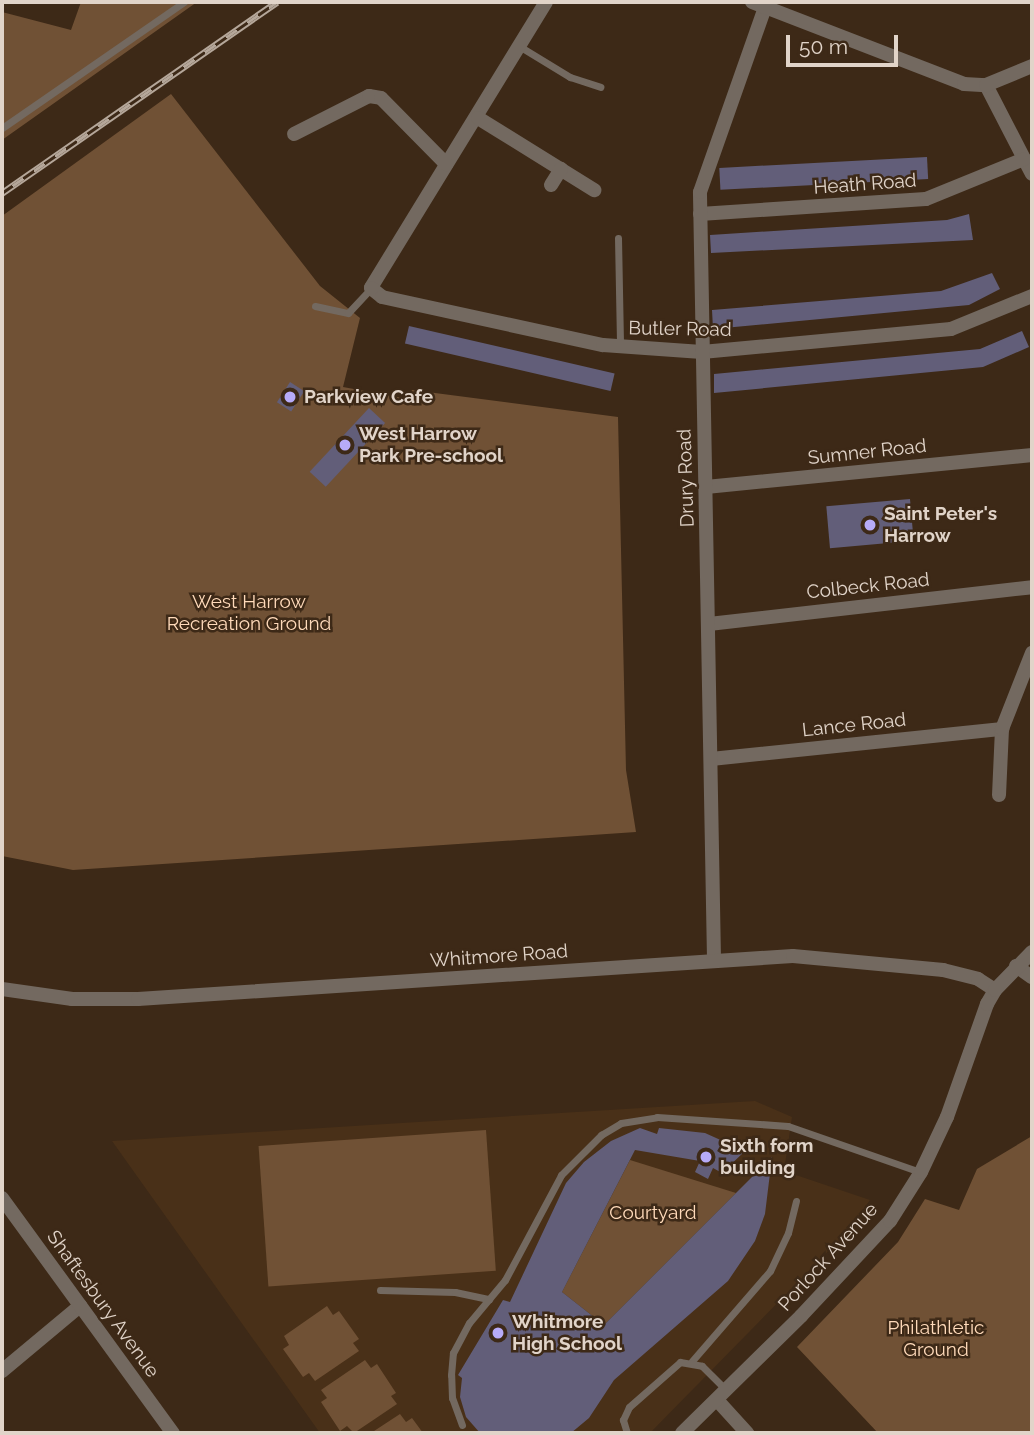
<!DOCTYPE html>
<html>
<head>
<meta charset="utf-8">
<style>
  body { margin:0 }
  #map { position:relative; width:1034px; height:1435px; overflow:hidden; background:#3d2917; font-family:Raleway,sans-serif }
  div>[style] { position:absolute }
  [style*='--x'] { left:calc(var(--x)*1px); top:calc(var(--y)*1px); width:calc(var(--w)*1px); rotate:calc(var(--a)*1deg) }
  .built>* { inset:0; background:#493018 }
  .green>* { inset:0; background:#705135; transform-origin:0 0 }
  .building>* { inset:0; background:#625e79; transform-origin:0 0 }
  .service>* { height:7px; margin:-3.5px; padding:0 3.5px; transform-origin:3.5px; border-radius:3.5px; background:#736960 }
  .minor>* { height:14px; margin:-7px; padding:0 7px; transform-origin:7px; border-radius:7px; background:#736960 }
  .tertiary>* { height:14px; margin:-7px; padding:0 7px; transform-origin:7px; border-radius:7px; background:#736960 }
  .rail>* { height:7px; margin-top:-3.5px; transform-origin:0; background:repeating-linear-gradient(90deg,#3d2917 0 13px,#b5a79a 0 26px); box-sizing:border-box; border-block:2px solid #b5a79a }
  .dots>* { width:19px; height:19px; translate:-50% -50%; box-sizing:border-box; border:4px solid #3d2917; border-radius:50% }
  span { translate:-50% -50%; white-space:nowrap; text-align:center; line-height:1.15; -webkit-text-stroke:5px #3d2917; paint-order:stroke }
  .street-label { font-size:19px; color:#e1d4c9 }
  .poi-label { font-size:19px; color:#e1d4c9; font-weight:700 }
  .left { translate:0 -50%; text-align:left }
  .park-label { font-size:19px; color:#ffdaba }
  .frame { position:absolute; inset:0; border:4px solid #e1d4c9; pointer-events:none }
  .scale { position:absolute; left:786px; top:35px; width:112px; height:32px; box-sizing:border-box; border:4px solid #e1d4c9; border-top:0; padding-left:9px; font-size:21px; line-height:24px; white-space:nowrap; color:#e1d4c9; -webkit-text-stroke:5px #3d2917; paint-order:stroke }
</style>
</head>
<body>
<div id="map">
  <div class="built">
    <div style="clip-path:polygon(755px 1101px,792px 1117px,784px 1171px,870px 1200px,847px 1232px,650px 1433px,320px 1433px,112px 1141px)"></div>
  </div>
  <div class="green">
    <div style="clip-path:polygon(81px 2px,197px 2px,2px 140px,2px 12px,71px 30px)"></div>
    <div style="clip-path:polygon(171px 94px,320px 286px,360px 318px,343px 387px,408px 399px,412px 390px,618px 417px,626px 770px,636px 832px,73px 870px,2px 856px,2px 216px)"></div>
    <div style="left:486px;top:1130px;width:141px;height:228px;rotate:86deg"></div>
    <div style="clip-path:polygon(1032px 1136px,1032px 1433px,878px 1433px,797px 1347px,898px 1242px,925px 1199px,959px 1210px,977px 1169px)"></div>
    <div style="clip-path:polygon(630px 1160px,736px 1193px,604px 1325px,562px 1292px)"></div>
    <div style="clip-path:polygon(327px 1306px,333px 1315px,339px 1311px,359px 1339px,353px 1343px,359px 1351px,315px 1381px,309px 1373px,303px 1377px,283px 1349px,289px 1345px,284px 1336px)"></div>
    <div style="clip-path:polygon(365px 1360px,371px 1368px,377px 1364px,396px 1393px,391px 1396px,397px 1404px,354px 1433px,347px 1426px,340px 1431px,321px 1402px,327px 1398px,321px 1390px)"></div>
    <div style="clip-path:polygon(400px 1414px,406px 1422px,412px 1418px,423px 1433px,371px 1433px)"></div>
  </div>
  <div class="building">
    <div style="left:927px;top:157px;width:22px;height:208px;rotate:87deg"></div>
    <div style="clip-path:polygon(969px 214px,973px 240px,711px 253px,710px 235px,947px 220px)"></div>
    <div style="clip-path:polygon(992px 273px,1000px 289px,969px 305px,713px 329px,712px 310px,941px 291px)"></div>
    <div style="left:409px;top:326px;width:211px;height:18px;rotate:13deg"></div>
    <div style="clip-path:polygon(1022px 331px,1029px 347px,983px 367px,714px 393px,714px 374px,980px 349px)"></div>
    <div style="left:290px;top:382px;width:17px;height:24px;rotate:33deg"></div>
    <div style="left:369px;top:408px;width:22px;height:87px;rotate:43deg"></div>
    <div style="left:910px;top:499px;width:42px;height:84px;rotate:85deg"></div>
    <div style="clip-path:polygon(640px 1128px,657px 1134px,659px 1128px,705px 1133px,745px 1151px,722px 1173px,713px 1168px,708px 1179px,695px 1172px,700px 1161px,635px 1150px,562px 1292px,604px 1325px,772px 1157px,765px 1214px,755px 1241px,728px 1281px,614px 1380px,589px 1418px,571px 1433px,480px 1433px,466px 1417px,460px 1397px,462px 1378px,458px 1375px,503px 1300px,510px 1302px,566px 1183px,584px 1162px,611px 1141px)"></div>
  </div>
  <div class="service">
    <div style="--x:519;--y:46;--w:60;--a:31.3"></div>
    <div style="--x:570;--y:77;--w:32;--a:18"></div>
    <div style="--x:2;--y:128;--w:221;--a:-34.7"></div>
    <div style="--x:618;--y:238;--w:108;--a:88.9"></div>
    <div style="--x:315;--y:306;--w:34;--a:12"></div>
    <div style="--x:348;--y:313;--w:34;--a:-47"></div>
    <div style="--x:380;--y:1290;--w:75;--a:1.5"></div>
    <div style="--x:455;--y:1292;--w:35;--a:12"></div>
    <div style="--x:692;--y:1361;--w:119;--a:-49.1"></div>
    <div style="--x:770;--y:1271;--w:42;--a:-64.7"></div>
    <div style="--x:788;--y:1233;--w:33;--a:-76"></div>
    <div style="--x:462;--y:1425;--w:29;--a:-110"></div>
    <div style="--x:452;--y:1398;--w:23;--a:-92"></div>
    <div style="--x:451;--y:1375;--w:22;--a:-85"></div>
    <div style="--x:453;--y:1353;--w:34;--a:-62"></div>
    <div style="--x:469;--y:1323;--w:56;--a:-50.1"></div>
    <div style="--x:505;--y:1280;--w:119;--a:-61.9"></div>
    <div style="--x:561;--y:1175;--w:57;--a:-45"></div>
    <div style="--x:601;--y:1135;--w:23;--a:-31"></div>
    <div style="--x:621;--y:1123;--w:36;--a:-9"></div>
    <div style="--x:657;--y:1117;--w:131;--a:3.9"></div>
    <div style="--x:788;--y:1126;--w:140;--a:19.2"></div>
    <div style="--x:627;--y:1433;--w:14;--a:-107"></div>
    <div style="--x:623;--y:1420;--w:14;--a:-65"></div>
    <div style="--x:629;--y:1407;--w:68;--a:-41.4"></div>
    <div style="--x:680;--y:1362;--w:22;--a:10"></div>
    <div style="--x:702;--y:1366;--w:33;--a:45"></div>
  </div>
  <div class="minor">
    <div style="--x:546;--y:2;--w:335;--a:121.5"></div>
    <div style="--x:371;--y:288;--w:14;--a:39"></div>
    <div style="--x:382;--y:297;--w:226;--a:12.3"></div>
    <div style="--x:603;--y:345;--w:99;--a:4"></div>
    <div style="--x:702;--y:352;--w:250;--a:-5.3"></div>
    <div style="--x:951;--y:329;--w:87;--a:-22.2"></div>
    <div style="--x:986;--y:85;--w:100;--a:62.7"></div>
    <div style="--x:478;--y:118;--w:137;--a:31.8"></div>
    <div style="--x:294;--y:134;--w:84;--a:-26.9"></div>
    <div style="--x:369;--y:96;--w:12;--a:9"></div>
    <div style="--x:381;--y:98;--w:93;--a:45.4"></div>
    <div style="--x:551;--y:185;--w:19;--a:-58"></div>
    <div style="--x:700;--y:214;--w:226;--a:-3.8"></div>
    <div style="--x:926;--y:199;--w:106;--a:-22.2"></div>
    <div style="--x:706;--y:487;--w:328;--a:-5.6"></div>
    <div style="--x:709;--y:624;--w:325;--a:-6.5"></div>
    <div style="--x:711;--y:759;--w:293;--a:-5.9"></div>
    <div style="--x:999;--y:795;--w:66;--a:-87.4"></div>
    <div style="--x:1002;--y:729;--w:82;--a:-68.5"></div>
    <div style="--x:714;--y:959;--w:767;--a:-91.05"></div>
    <div style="--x:700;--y:192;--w:196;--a:-70.6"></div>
    <div style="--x:1016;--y:966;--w:19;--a:35"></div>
    <div style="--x:2;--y:1371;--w:102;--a:-39.8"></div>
    <div style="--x:717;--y:1400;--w:45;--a:47.7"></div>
  </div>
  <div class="tertiary">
    <div style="--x:752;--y:2;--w:227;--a:21.1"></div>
    <div style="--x:964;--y:84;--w:22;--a:3"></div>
    <div style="--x:986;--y:85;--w:50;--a:-22.4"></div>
    <div style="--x:2;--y:989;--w:71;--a:8.1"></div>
    <div style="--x:72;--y:999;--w:66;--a:0"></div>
    <div style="--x:138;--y:999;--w:656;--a:-3.76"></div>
    <div style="--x:793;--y:956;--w:151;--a:5.3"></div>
    <div style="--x:943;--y:970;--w:36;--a:14"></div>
    <div style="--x:978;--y:979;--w:20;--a:33"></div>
    <div style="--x:2;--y:1198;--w:291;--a:54"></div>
    <div style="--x:682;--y:1433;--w:167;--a:-44.5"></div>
    <div style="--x:801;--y:1316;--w:130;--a:-46.9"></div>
    <div style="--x:890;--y:1221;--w:58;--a:-57.7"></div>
    <div style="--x:921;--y:1172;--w:61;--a:-64.7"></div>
    <div style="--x:947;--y:1117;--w:120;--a:-70.5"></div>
    <div style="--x:987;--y:1004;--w:16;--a:-60"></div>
    <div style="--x:995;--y:990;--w:53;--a:-45.8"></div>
  </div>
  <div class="rail">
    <div style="--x:2;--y:193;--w:335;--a:-34.8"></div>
  </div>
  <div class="dots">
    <div style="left:290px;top:397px;background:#b7abf8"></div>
    <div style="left:345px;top:445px;background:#b7abf8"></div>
    <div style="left:870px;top:525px;background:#b7abf8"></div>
    <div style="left:706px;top:1157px;background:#b7abf8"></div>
    <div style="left:498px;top:1333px;background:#b7abf8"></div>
  </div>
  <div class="street-label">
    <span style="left:865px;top:184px;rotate:-4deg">Heath Road</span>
    <span style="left:680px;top:329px;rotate:1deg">Butler Road</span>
    <span style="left:867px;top:452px;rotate:-6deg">Sumner Road</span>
    <span style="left:686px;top:478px;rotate:-92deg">Drury Road</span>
    <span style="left:868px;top:586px;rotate:-6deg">Colbeck Road</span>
    <span style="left:854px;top:725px;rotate:-6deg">Lance Road</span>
    <span style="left:499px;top:956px;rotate:-4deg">Whitmore Road</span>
    <span style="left:828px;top:1257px;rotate:-48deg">Porlock Avenue</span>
    <span style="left:103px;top:1304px;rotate:54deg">Shaftesbury Avenue</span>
  </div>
  <div class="poi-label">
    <span class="left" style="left:304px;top:397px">Parkview Cafe</span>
    <span class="left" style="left:359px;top:445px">West Harrow<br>Park Pre-school</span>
    <span class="left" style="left:884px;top:525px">Saint Peter's<br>Harrow</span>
    <span class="left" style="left:720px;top:1157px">Sixth form<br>building</span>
    <span class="left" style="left:512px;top:1333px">Whitmore<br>High School</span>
  </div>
  <div class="park-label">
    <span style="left:249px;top:613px">West Harrow<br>Recreation Ground</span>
    <span style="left:653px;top:1213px">Courtyard</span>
    <span style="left:936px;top:1339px">Philathletic<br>Ground</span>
  </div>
  <div class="frame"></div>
  <div class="scale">50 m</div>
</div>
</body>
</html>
